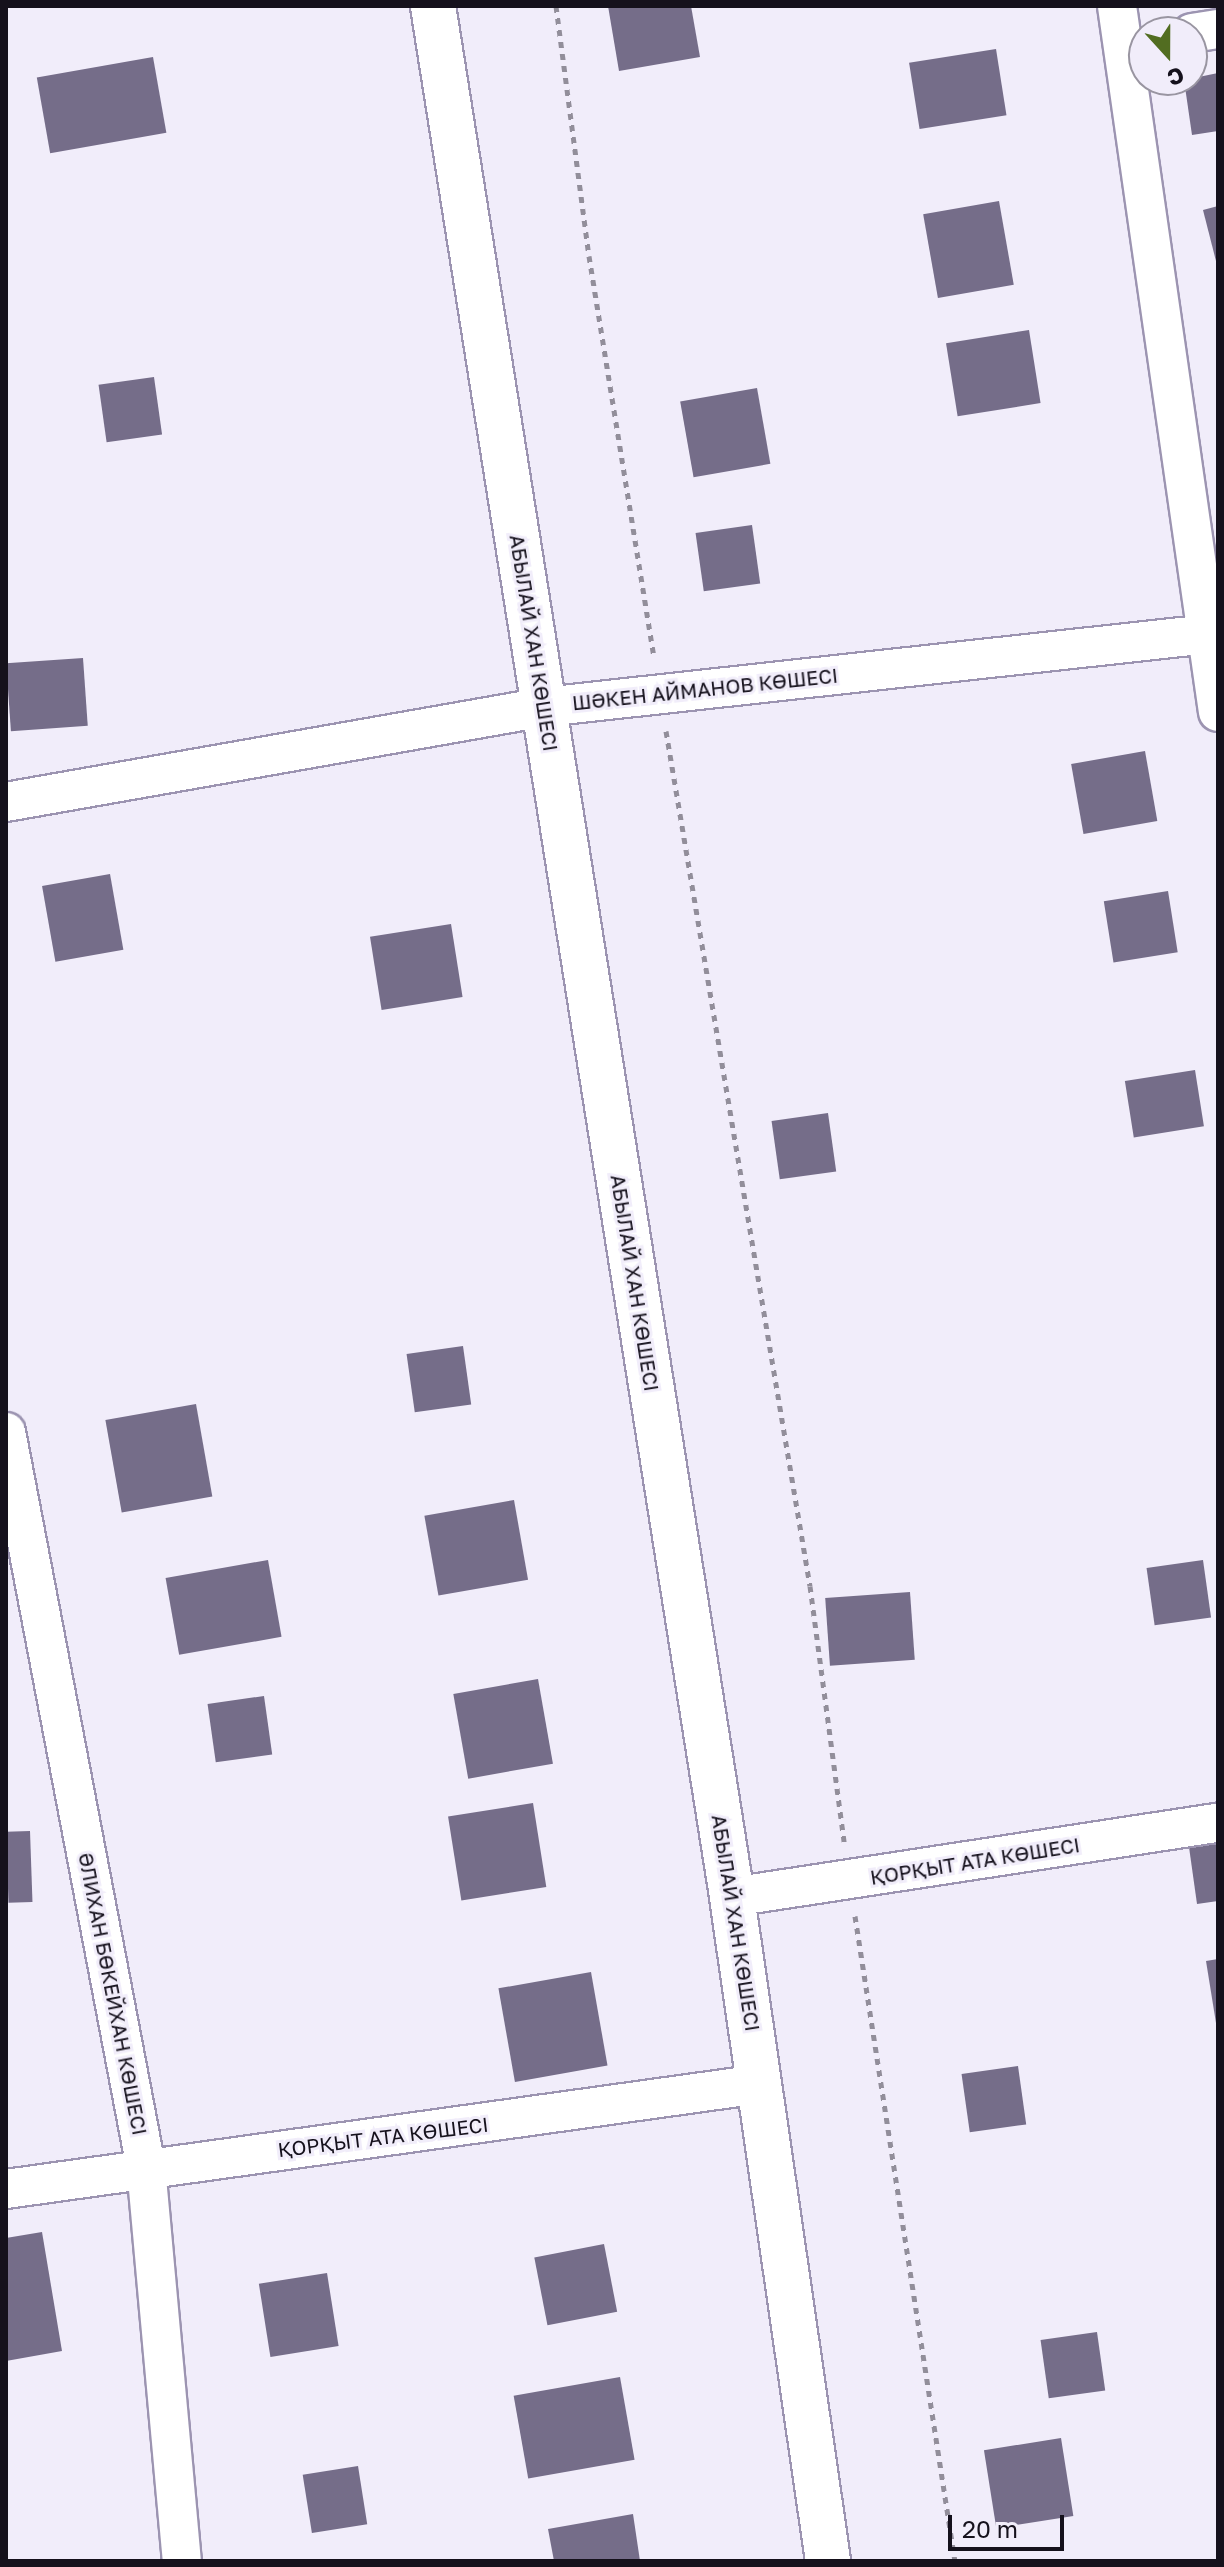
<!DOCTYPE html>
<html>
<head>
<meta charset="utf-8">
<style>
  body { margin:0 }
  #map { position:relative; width:1224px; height:2567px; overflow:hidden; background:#f1edfa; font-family:"Golos Text",sans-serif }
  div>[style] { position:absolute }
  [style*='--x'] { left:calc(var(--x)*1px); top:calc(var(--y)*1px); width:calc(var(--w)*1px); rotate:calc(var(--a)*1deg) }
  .building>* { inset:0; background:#756d89; transform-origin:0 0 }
  .path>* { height:5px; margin-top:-2.5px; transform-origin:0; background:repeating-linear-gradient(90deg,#928e9a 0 6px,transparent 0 12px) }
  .roads { filter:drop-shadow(2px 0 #9c94b1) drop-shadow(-2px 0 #9c94b1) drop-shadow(0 2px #9c94b1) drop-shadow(0 -2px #9c94b1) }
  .minor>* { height:38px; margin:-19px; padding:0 19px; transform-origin:19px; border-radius:19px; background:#fff }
  .tertiary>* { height:44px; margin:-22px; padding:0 22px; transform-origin:22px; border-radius:22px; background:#fff }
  span { translate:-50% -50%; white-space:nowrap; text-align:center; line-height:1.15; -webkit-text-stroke:6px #f1edfa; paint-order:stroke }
  .street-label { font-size:20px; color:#15111c }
  .frame { position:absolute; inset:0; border:8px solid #15111c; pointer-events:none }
  .north { position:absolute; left:1128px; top:16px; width:80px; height:80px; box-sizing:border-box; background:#f1edfa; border:2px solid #9995a1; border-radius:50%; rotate:159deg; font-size:22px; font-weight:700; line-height:32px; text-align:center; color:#15111c }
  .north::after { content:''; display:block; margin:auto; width:28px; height:36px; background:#526d21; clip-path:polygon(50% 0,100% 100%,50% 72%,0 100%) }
  .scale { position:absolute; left:948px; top:2515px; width:116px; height:36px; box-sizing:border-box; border:4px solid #15111c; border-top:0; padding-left:10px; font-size:24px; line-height:28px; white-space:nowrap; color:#15111c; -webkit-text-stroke:6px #f1edfa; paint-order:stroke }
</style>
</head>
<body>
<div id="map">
  <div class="building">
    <div style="clip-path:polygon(608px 6px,691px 6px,700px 57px,619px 71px)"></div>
    <div style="left:996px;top:49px;width:67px;height:88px;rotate:81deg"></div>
    <div style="left:153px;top:57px;width:77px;height:118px;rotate:80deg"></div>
    <div style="clip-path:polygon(1218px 73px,1218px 131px,1192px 135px,1184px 80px)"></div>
    <div style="left:999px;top:201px;width:85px;height:77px;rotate:80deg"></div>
    <div style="clip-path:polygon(1218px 206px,1218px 265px,1217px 265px,1203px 210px)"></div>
    <div style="left:1029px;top:330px;width:74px;height:84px;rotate:81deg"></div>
    <div style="left:154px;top:377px;width:58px;height:56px;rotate:82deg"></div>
    <div style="left:757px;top:388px;width:77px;height:78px;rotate:80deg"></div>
    <div style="left:752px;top:525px;width:59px;height:57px;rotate:82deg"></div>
    <div style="left:83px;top:658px;width:68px;height:77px;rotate:86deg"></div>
    <div style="left:1145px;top:751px;width:71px;height:75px;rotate:80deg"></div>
    <div style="left:110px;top:874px;width:77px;height:69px;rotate:80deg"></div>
    <div style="left:1168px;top:891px;width:62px;height:65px;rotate:81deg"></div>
    <div style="left:451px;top:924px;width:74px;height:82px;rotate:81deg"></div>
    <div style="left:1195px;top:1070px;width:57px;height:71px;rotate:81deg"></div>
    <div style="left:828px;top:1113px;width:59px;height:57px;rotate:82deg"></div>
    <div style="left:463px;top:1346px;width:59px;height:57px;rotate:82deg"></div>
    <div style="left:196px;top:1404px;width:94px;height:92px;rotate:80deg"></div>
    <div style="left:514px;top:1500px;width:81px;height:91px;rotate:80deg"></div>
    <div style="left:268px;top:1560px;width:78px;height:104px;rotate:80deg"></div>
    <div style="left:1203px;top:1560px;width:58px;height:57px;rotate:82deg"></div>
    <div style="left:910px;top:1592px;width:68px;height:85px;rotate:86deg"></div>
    <div style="left:538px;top:1679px;width:86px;height:86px;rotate:80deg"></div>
    <div style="left:264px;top:1696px;width:59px;height:57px;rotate:82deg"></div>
    <div style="left:533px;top:1803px;width:85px;height:86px;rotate:81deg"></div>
    <div style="left:30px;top:1831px;width:71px;height:24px;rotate:88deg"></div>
    <div style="clip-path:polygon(1218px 1842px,1218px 1901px,1197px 1904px,1189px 1847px)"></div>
    <div style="clip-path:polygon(1218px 1959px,1218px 2023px,1216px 2023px,1206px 1961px)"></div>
    <div style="left:591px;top:1972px;width:95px;height:94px;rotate:80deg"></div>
    <div style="left:1018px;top:2066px;width:59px;height:57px;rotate:82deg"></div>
    <div style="clip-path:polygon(42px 2232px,62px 2351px,6px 2361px,6px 2238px)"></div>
    <div style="left:604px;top:2244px;width:69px;height:71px;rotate:79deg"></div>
    <div style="left:327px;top:2273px;width:74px;height:69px;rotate:81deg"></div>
    <div style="left:1097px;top:2332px;width:59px;height:57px;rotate:82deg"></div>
    <div style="left:620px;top:2377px;width:84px;height:108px;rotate:80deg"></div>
    <div style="left:1061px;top:2438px;width:79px;height:78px;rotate:81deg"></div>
    <div style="left:358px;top:2466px;width:59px;height:56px;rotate:81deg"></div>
    <div style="clip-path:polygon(633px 2514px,640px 2561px,554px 2561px,548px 2529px)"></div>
  </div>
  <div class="path">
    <div style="--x:556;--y:6;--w:252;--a:82.5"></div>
    <div style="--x:589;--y:256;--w:407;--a:80.8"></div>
    <div style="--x:666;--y:731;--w:867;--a:80.44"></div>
    <div style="--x:810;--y:1586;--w:258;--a:82.4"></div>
    <div style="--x:855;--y:1916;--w:653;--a:81.19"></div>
  </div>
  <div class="roads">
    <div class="minor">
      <div style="--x:1117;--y:6;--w:713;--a:81.86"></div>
      <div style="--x:1192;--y:33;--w:26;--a:-9"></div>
      <div style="--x:6;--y:802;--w:546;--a:-10.01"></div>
      <div style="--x:544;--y:707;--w:678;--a:-6.27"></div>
      <div style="--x:6;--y:1432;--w:748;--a:79.22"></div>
      <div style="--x:146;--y:2167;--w:396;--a:84.8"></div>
      <div style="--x:732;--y:1897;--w:492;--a:-8.7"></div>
      <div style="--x:6;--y:2189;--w:761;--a:-7.93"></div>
    </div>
    <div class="tertiary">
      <div style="--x:433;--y:6;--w:1914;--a:81.01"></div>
      <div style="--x:732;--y:1897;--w:671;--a:81.77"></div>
    </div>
  </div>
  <div class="street-label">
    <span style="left:534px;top:643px;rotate:81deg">АБЫЛАЙ ХАН КӨШЕСІ</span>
    <span style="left:705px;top:689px;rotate:-6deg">ШӘКЕН АЙМАНОВ КӨШЕСІ</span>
    <span style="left:635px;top:1283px;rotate:81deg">АБЫЛАЙ ХАН КӨШЕСІ</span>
    <span style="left:975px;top:1861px;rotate:-9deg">ҚОРҚЫТ АТА КӨШЕСІ</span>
    <span style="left:736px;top:1923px;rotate:81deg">АБЫЛАЙ ХАН КӨШЕСІ</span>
    <span style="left:113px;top:1994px;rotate:79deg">ӘЛИХАН БӨКЕЙХАН КӨШЕСІ</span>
    <span style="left:383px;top:2137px;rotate:-7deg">ҚОРҚЫТ АТА КӨШЕСІ</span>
  </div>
  <div class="frame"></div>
  <div class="north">С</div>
  <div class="scale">20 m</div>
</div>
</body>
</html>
